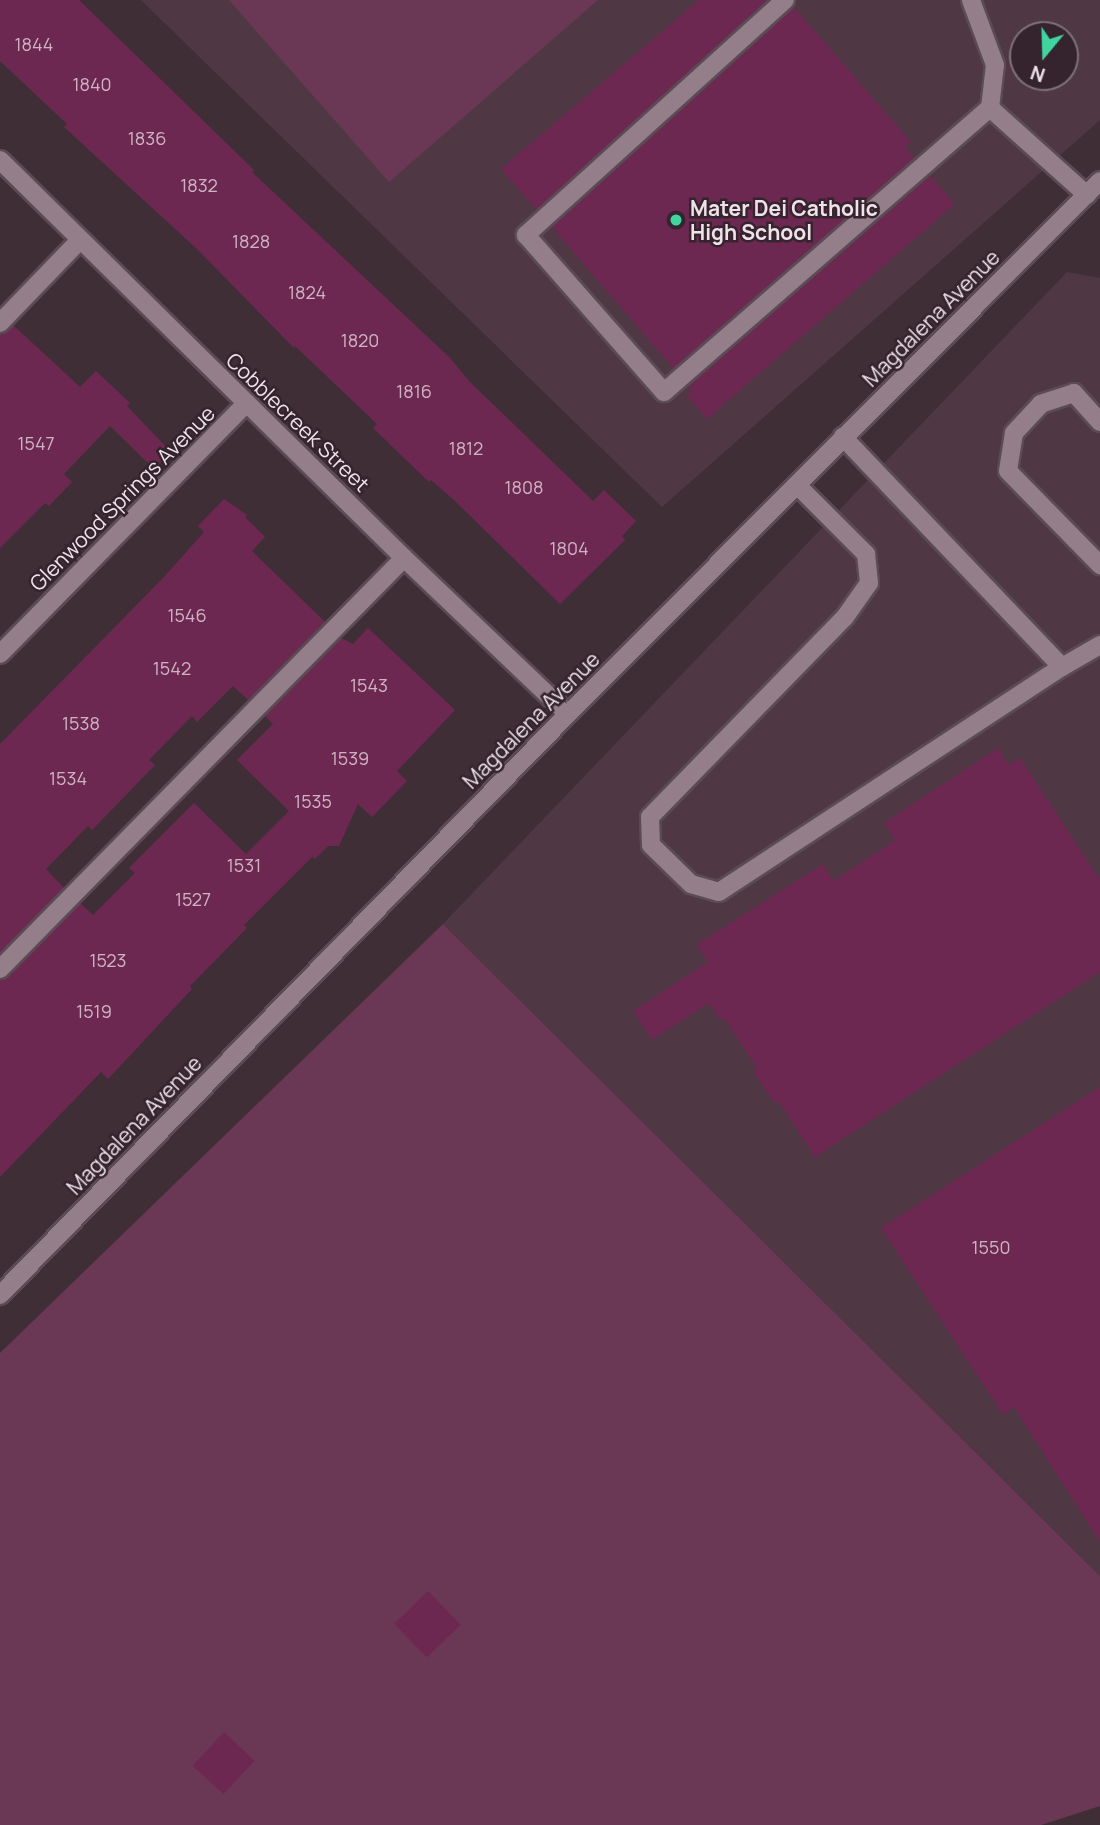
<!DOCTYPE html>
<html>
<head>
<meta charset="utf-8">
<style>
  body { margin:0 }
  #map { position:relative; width:1100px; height:1825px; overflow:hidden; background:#402e37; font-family:Manrope,sans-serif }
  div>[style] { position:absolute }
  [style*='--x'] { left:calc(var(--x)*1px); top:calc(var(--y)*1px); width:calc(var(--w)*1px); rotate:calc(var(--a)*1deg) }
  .built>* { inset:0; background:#4f3844 }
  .green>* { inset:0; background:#6a3855 }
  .building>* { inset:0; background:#6d2852; transform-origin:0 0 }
  .roads { filter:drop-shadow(2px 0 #5a4b54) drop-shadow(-2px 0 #5a4b54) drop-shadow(0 2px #5a4b54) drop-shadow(0 -2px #5a4b54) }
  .service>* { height:18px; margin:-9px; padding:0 9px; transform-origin:9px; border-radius:9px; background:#937e89 }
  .minor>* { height:18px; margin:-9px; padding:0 9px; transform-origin:9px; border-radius:9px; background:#937e89 }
  .tertiary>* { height:18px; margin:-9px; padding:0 9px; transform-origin:9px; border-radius:9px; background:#937e89 }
  .dots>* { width:19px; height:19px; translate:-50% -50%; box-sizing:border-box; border:4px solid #35242d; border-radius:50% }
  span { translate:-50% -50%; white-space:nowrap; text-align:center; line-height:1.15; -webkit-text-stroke:5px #35242d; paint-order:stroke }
  .number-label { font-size:18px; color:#ceb4c3 }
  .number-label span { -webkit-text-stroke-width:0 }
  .poi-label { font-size:21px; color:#efe3e9; font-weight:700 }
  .left { translate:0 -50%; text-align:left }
  .street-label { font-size:21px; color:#efe3e9 }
  .north { position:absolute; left:1009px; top:21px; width:70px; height:70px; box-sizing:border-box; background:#35242d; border:2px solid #7f7078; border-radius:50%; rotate:199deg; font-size:19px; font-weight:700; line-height:28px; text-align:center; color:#efe3e9 }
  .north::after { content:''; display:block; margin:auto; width:24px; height:32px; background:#40d4a1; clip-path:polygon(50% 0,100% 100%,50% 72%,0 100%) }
</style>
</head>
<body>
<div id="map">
  <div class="built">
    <div style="clip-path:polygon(evenodd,141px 0,1100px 0,1100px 120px,662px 507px,141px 0,1023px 35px,1065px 35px,1065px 77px,1023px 77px,1023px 35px)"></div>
    <div style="clip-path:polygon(1067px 272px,1100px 278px,1100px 1576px,443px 924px)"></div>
  </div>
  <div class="green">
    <div style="clip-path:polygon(229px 0,598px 0,389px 182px)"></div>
    <div style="clip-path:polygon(443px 924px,1100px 1576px,1100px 1806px,1041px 1825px,0 1825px,0 1353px)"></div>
  </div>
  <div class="building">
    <div style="clip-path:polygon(0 0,79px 0,254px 170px,252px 172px,449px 357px,470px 382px,593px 501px,604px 490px,636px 521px,622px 536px,625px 540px,560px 604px,454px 500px,431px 480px,429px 482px,373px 428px,377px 424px,295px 346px,294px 348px,197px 249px,64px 127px,67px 124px,0 61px)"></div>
    <div style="clip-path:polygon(699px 0,768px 0,537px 210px,501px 169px)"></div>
    <div style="clip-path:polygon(794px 7px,911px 142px,905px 147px,915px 158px,674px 369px,552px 227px)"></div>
    <div style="clip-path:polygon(930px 176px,955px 204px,707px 419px,686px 395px,692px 390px,688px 386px)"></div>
    <div style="clip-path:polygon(13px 325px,80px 387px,96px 371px,130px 403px,127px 406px,171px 452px,154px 469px,110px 426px,64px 474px,72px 482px,49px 506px,45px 503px,0 548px,0 334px)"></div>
    <div style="clip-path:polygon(224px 499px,247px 515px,245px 517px,265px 537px,252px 551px,325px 622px,248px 700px,233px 686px,197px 722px,192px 716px,149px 760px,155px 765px,92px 830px,88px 826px,46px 869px,64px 888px,0 953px,0 744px,164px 577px,204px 532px,198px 526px)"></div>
    <div style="clip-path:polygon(368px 628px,455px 710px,397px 771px,407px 781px,372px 817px,358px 804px,339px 846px,328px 846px,315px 859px,312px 857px,244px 925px,247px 928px,190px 986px,192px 989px,108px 1079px,101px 1072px,0 1177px,0 980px,8px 977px,80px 903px,93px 915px,135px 873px,129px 868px,194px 803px,246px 854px,289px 811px,237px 760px,273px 724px,265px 716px,341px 638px,353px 644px)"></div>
    <div style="clip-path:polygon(998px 748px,1009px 765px,1020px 758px,1100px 880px,1100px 972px,815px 1157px,778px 1101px,774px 1103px,753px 1071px,757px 1068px,724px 1018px,720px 1020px,709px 1003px,652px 1040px,633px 1011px,708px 962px,696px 945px,823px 864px,834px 881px,895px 840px,884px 823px)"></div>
    <div style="clip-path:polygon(1100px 1087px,1100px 1542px,1014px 1407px,1003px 1415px,881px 1228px)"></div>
    <div style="left:428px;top:1591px;width:47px;height:47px;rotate:46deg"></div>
    <div style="left:224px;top:1732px;width:42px;height:46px;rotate:43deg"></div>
  </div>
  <div class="roads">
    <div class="service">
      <div style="--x:785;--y:0;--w:350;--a:137.8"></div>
      <div style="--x:526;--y:235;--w:209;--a:48.7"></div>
      <div style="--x:664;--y:392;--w:432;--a:-41.1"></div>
      <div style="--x:990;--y:108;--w:43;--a:-83.4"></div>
      <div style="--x:995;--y:65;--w:69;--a:-110.3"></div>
      <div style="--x:990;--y:108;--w:130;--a:41.9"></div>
      <div style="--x:0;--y:323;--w:115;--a:-46.1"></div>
      <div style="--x:1100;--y:422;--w:39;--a:-132"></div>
      <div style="--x:1074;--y:393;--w:35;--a:162"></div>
      <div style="--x:1041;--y:404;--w:40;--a:133"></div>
      <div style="--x:1014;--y:433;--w:38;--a:99"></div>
      <div style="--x:1008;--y:471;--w:132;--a:45.6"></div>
      <div style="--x:797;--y:485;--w:98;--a:45"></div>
      <div style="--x:866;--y:554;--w:29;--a:84"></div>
      <div style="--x:869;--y:583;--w:42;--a:125.2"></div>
      <div style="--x:845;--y:617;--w:279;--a:134.3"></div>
      <div style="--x:650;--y:817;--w:28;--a:88"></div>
      <div style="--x:651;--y:845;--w:56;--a:44.3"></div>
      <div style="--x:691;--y:884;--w:29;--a:16"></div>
      <div style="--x:719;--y:892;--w:410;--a:-33.3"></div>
      <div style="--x:1062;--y:667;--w:318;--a:-133.6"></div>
      <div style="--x:1062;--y:667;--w:44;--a:-30.1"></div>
      <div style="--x:0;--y:969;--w:576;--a:-45.49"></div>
    </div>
    <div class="minor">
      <div style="--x:0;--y:160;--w:567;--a:44.57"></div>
      <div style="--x:404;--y:558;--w:226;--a:43.6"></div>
      <div style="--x:0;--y:654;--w:352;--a:-45.5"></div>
    </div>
    <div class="tertiary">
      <div style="--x:0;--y:1295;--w:813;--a:-45.65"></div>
      <div style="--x:568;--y:714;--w:753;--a:-45.05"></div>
    </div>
  </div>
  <div class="dots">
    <div style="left:676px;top:220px;background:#40d4a1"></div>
  </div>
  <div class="number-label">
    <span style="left:34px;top:44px">1844</span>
    <span style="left:92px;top:84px">1840</span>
    <span style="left:147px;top:138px">1836</span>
    <span style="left:199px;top:185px">1832</span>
    <span style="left:251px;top:241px">1828</span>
    <span style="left:307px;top:292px">1824</span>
    <span style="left:360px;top:340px">1820</span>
    <span style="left:414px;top:391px">1816</span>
    <span style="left:36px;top:443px">1547</span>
    <span style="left:466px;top:448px">1812</span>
    <span style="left:524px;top:487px">1808</span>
    <span style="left:569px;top:548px">1804</span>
    <span style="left:187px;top:615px">1546</span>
    <span style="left:172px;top:668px">1542</span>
    <span style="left:369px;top:685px">1543</span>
    <span style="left:81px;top:723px">1538</span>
    <span style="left:350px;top:758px">1539</span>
    <span style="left:68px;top:778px">1534</span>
    <span style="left:313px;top:801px">1535</span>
    <span style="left:244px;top:865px">1531</span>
    <span style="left:193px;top:899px">1527</span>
    <span style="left:108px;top:960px">1523</span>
    <span style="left:94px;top:1011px">1519</span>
    <span style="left:991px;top:1247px">1550</span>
  </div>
  <div class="poi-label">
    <span class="left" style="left:690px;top:220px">Mater Dei Catholic<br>High School</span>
  </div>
  <div class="street-label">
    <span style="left:931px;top:318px;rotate:-45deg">Magdalena Avenue</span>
    <span style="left:298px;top:422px;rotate:44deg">Cobblecreek Street</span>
    <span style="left:122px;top:498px;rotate:-45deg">Glenwood Springs Avenue</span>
    <span style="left:531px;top:720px;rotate:-45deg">Magdalena Avenue</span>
    <span style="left:134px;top:1125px;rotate:-46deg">Magdalena Avenue</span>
  </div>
  <div class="north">N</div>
</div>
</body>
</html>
